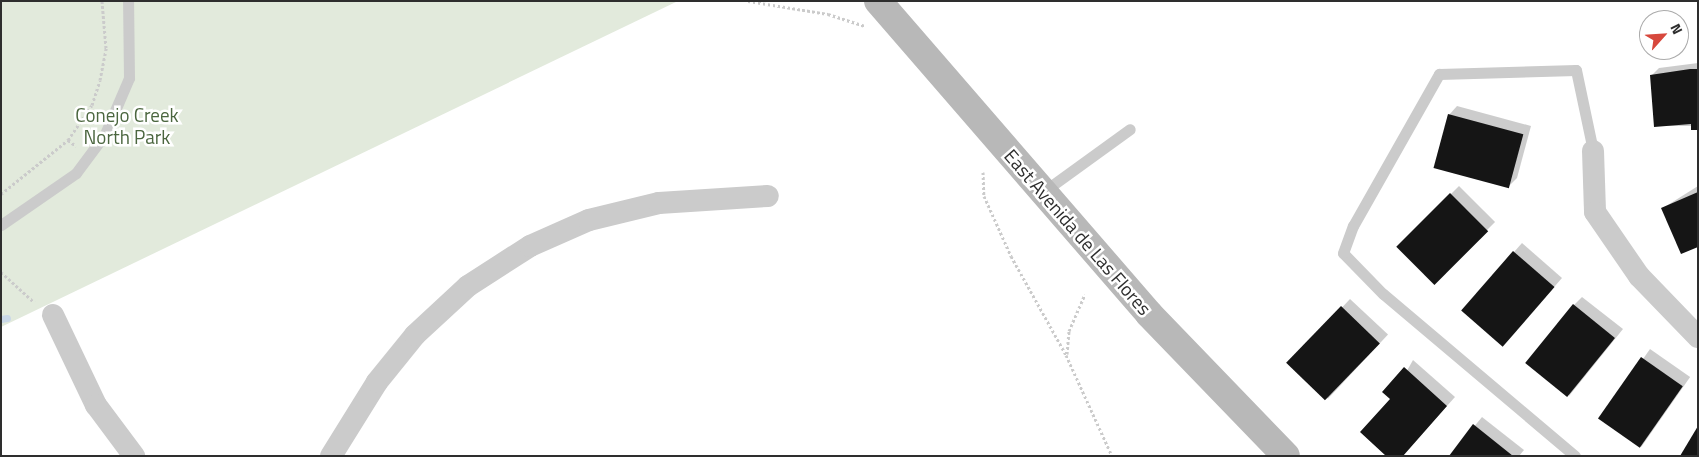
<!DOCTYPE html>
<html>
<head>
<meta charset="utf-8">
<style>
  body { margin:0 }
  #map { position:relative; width:1699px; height:457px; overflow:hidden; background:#fff; font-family:"Titillium Web",sans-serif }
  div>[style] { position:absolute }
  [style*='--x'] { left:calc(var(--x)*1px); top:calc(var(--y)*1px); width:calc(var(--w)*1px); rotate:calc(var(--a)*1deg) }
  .green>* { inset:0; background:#e2eadc }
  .shadow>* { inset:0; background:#0003; transform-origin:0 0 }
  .stream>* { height:7px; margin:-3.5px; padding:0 3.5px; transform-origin:3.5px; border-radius:3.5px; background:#cad8e8 }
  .building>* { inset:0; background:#151515; transform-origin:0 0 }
  .path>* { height:3px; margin-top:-1.5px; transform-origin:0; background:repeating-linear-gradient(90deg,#cbcbcb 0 2.5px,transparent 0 5px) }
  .lane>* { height:11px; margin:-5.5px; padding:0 5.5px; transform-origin:5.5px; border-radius:5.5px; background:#cbcbcb }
  .street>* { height:22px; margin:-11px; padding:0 11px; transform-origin:11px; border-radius:11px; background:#cbcbcb }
  .secondary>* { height:28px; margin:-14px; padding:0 14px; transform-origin:14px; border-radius:14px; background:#b8b8b8 }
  span { translate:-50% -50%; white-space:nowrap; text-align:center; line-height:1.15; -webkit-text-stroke:5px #fff; paint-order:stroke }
  .park-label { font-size:19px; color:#4b663f }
  .street-label { font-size:19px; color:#2e2e2e }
  .frame { position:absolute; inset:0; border:2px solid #2e2e2e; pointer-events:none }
  .north { position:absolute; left:1639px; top:10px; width:50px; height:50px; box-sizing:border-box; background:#fff; border:1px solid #ababab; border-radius:50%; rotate:64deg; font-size:14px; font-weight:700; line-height:20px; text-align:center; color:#2e2e2e }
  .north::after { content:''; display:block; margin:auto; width:18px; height:22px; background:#d7483d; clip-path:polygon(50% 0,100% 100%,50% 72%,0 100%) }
</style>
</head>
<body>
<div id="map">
  <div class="green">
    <div style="clip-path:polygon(1px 1px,678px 1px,1px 327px)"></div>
  </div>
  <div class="shadow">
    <div style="clip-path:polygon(1698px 63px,1698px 126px,1655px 126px,1651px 76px,1659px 68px)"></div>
    <div style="clip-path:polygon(1457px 106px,1531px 126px,1517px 178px,1509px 186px,1449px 115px)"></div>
    <div style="left:1459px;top:186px;width:51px;height:86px;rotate:45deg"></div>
    <div style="clip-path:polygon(1698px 186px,1698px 246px,1663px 208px)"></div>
    <div style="clip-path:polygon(1522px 243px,1562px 278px,1511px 336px,1514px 252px)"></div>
    <div style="clip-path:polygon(1582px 297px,1623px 329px,1569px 396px,1574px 305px)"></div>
    <div style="left:1350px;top:299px;width:52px;height:88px;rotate:43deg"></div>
    <div style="left:1650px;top:349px;width:49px;height:85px;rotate:35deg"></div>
    <div style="clip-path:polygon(1413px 360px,1455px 397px,1402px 456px,1391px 399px)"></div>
    <div style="clip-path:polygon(1482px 417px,1524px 450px,1519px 456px,1450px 456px)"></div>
  </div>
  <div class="stream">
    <div style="--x:1;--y:319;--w:6;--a:-9"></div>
  </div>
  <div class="building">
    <div style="clip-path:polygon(1690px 69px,1698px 69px,1698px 130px,1691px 130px,1691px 124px,1654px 127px,1650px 75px)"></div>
    <div style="left:1448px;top:114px;width:78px;height:56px;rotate:15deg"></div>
    <div style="clip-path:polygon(1698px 192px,1698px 247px,1681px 254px,1661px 208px)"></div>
    <div style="left:1450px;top:193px;width:54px;height:76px;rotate:45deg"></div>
    <div style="left:1513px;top:251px;width:55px;height:79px;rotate:41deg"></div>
    <div style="left:1573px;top:304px;width:54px;height:76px;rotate:39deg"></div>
    <div style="left:1341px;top:306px;width:54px;height:79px;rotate:44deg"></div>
    <div style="left:1641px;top:357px;width:51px;height:75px;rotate:35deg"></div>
    <div style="clip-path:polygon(1404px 367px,1447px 406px,1403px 456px,1386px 456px,1360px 432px,1390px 399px,1382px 392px)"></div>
    <div style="clip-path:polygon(1473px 424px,1513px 456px,1449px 456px)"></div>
    <div style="clip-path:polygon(1698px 426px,1698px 456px,1680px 456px)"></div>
  </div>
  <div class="path">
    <div style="--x:748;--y:1;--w:81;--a:9.2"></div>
    <div style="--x:828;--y:14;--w:38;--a:18"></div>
    <div style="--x:68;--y:140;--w:42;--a:-55.6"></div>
    <div style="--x:92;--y:105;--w:26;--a:-72"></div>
    <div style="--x:100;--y:80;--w:33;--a:-79"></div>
    <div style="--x:106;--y:48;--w:47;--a:-94.9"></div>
    <div style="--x:983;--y:172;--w:24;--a:88"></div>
    <div style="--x:984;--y:196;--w:66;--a:65.8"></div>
    <div style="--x:1011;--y:256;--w:113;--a:60.9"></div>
    <div style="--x:1066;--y:355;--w:111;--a:65.5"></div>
    <div style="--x:1;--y:194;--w:86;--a:-38.9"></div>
    <div style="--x:68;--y:140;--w:10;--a:37"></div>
    <div style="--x:1;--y:272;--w:45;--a:42.3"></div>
    <div style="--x:1067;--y:354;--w:23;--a:-85"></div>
    <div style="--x:1069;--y:331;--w:40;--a:-66.6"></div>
  </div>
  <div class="lane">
    <div style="--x:1043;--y:192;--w:107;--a:-35.9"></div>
    <div style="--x:1;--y:225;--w:91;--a:-34.7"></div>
    <div style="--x:76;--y:173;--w:49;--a:-53.4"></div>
    <div style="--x:105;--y:134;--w:61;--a:-66.8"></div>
    <div style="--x:129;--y:78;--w:77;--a:-90.7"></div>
    <div style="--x:1575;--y:456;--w:251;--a:-139.8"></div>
    <div style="--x:1383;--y:294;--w:57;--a:-134.3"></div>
    <div style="--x:1343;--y:253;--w:29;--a:-70"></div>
    <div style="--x:1353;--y:226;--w:175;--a:-60.5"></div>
    <div style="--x:1439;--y:74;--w:137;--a:-1.7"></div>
    <div style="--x:1576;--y:70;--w:83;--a:78.1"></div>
  </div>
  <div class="street">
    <div style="--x:1593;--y:151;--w:61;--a:88.1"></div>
    <div style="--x:1595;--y:212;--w:78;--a:55.5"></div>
    <div style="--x:1639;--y:276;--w:85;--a:46"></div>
    <div style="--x:53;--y:315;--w:100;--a:64.5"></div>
    <div style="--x:96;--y:405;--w:64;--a:53.3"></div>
    <div style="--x:331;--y:456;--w:87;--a:-58.1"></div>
    <div style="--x:377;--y:382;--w:60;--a:-51"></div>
    <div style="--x:415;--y:335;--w:72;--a:-42.8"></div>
    <div style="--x:468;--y:286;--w:74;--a:-32.8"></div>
    <div style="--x:530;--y:246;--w:64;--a:-23.8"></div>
    <div style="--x:589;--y:220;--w:72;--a:-13.7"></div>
    <div style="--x:659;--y:203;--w:109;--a:-3.7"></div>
  </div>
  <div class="secondary">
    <div style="--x:878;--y:1;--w:414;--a:49.1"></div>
    <div style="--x:1149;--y:314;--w:197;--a:46"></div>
  </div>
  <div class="park-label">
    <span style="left:127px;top:126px">Conejo Creek<br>North Park</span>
  </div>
  <div class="street-label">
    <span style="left:1078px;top:232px;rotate:49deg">East Avenida de Las Flores</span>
  </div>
  <div class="frame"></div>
  <div class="north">N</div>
</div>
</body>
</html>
